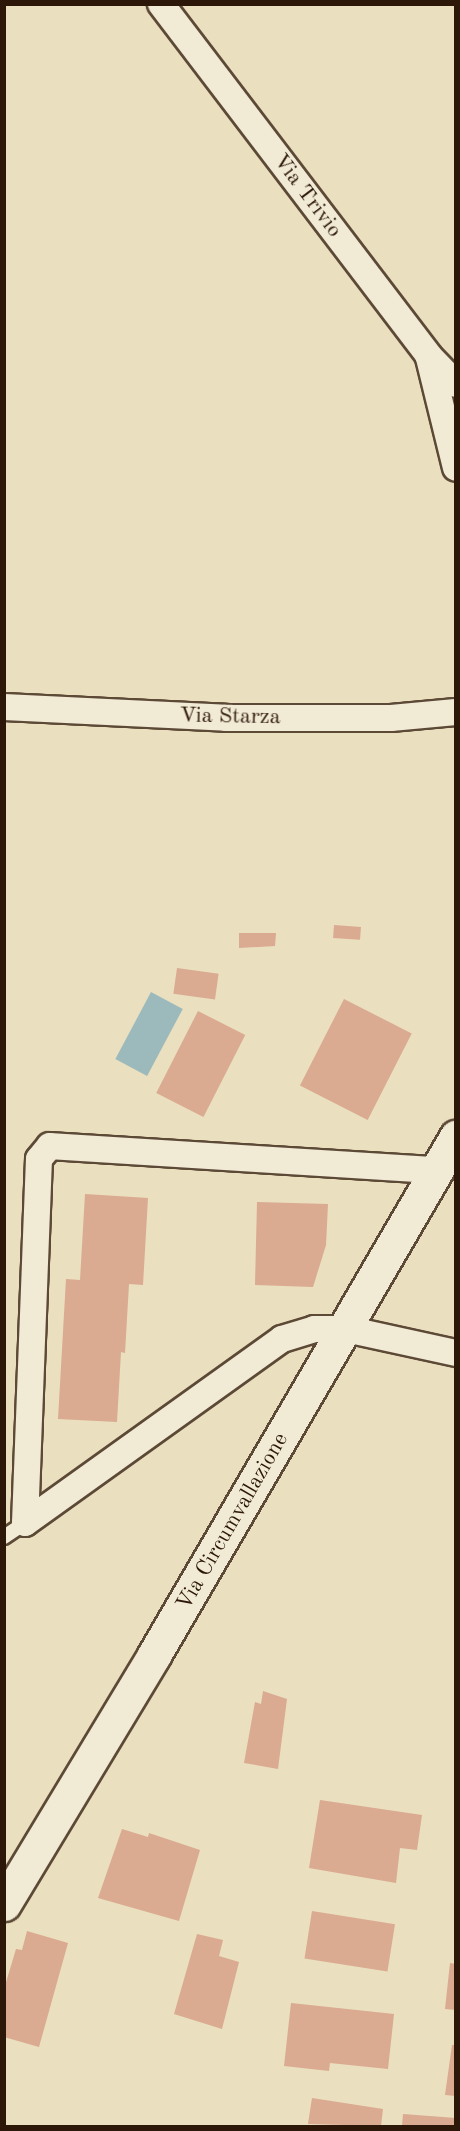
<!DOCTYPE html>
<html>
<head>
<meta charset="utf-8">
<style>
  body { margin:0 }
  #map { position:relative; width:460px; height:2131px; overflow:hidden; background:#eadfbf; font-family:"Old Standard TT",serif }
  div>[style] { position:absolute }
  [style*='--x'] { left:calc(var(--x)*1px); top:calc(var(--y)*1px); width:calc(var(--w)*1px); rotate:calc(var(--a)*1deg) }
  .water>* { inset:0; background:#9cbabc; transform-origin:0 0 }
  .building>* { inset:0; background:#daaa91; transform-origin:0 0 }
  .roads { filter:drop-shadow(2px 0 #5c4936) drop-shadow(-2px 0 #5c4936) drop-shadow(0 2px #5c4936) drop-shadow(0 -2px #5c4936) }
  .lane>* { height:14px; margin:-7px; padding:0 7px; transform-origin:7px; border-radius:7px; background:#f1ead5 }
  .street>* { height:26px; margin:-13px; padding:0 13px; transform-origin:13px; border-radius:13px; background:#f1ead5 }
  .secondary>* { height:33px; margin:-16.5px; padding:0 16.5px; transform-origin:16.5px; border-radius:16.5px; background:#f1ead5 }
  span { translate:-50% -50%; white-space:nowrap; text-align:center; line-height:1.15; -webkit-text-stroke:4.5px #f1ead5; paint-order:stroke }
  .street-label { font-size:22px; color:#2c1708 }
  .frame { position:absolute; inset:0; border:6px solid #2c1708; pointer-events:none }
</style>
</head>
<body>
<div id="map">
  <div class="water">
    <div style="left:151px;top:992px;width:36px;height:76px;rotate:28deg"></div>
  </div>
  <div class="building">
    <div style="left:334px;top:925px;width:27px;height:13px;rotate:4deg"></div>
    <div style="clip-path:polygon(239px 933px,276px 933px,275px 946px,239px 948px)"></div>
    <div style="left:177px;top:968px;width:42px;height:26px;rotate:8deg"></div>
    <div style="left:344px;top:999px;width:76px;height:97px;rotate:27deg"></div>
    <div style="left:198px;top:1011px;width:53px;height:92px;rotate:27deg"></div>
    <div style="clip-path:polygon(85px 1194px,148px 1198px,143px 1285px,129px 1284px,125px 1353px,121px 1352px,117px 1422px,58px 1419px,66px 1279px,80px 1280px)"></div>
    <div style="clip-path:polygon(257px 1202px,328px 1204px,326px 1245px,313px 1287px,255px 1285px)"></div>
    <div style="clip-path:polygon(263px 1691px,287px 1699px,278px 1769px,244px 1763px,255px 1702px,261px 1704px)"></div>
    <div style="clip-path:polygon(320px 1800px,422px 1815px,417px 1850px,400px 1848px,396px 1883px,309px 1868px)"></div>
    <div style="clip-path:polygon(122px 1829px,148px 1837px,149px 1833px,200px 1850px,179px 1921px,98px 1898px)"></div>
    <div style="left:312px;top:1911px;width:84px;height:48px;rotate:9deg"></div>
    <div style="clip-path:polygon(27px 1931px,68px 1943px,39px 2047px,4px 2037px,4px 1989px,16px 1949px,22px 1950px)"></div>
    <div style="clip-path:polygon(197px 1934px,223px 1940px,219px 1956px,239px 1962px,222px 2029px,174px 2014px)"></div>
    <div style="clip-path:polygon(450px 1963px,456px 1964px,456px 2010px,445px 2009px)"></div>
    <div style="clip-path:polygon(291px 2003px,394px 2014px,388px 2069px,330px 2063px,329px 2071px,284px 2066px)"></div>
    <div style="clip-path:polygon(452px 2045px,456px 2045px,456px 2096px,445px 2095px)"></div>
    <div style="clip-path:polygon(312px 2098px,383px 2109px,381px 2126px,308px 2124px)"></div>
    <div style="clip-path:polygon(403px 2114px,456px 2118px,456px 2126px,402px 2126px)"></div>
  </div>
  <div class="roads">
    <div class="lane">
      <div style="--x:4;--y:1537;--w:25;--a:-34"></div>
    </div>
    <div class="street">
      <div style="--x:161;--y:4;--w:441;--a:52.7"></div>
      <div style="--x:428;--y:355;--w:40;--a:46"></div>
      <div style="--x:429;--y:358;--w:113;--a:76.2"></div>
      <div style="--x:4;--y:707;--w:222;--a:2.8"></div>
      <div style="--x:226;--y:718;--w:165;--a:0"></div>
      <div style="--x:391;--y:718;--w:65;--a:-5.3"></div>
      <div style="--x:25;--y:1523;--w:364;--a:-87.8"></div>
      <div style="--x:39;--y:1159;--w:17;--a:-50"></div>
      <div style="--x:50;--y:1146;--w:386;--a:3.6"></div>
      <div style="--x:25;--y:1523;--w:316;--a:-35.6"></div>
      <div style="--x:282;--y:1339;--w:34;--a:-17"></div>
      <div style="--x:314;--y:1329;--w:32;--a:0"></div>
      <div style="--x:346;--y:1329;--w:113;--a:12.3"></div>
    </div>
    <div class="secondary">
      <div style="--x:4;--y:1904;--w:291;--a:-58.9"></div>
      <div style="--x:154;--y:1655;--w:600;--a:-59.76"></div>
    </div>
  </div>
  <div class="street-label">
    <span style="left:307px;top:196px;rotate:53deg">Via Trivio</span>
    <span style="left:230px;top:717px;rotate:1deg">Via Starza</span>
    <span style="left:233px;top:1522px;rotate:-60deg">Via Circumvallazione</span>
  </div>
  <div class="frame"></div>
</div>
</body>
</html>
